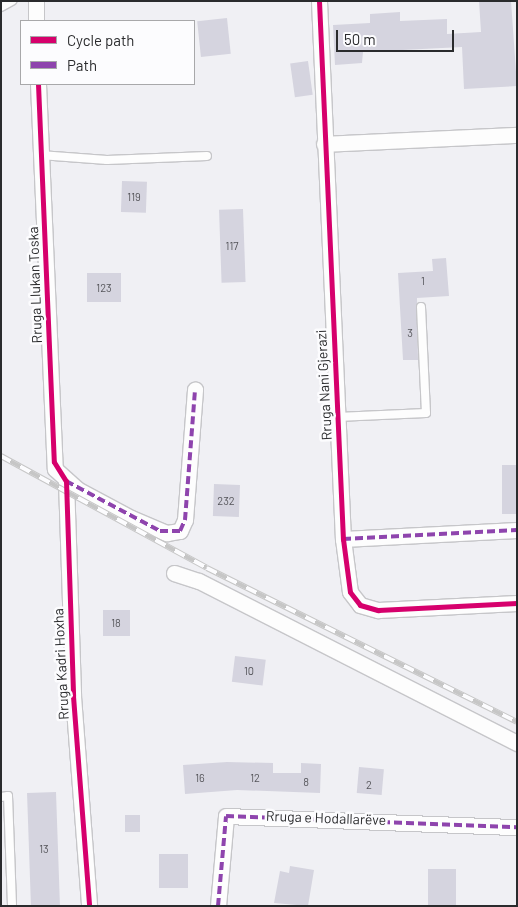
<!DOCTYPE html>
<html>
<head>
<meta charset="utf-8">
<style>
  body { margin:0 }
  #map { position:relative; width:518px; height:907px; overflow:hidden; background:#f0f0f4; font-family:Barlow,sans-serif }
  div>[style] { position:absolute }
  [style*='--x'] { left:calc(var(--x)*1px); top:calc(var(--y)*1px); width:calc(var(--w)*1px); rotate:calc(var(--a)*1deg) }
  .building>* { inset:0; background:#d5d4df; transform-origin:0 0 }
  .roads { filter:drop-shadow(1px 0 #c6c6c9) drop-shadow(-1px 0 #c6c6c9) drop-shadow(0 1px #c6c6c9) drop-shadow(0 -1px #c6c6c9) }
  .service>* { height:8px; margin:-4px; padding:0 4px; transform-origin:4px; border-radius:4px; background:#fdfdfd }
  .minor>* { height:15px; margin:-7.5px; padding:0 7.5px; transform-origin:7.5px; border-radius:7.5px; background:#fdfdfd }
  .rail>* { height:5.5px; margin-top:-2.75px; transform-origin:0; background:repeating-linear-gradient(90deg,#fcfcfe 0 11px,#c6c6c6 0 22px); box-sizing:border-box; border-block:1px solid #c6c6c6 }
  .quiet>* { height:4px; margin-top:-2px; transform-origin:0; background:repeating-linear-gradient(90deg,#8e44ad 0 8px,transparent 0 12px) }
  .cycleway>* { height:5px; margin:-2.5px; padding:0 2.5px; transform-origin:2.5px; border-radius:2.5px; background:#d6006c }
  span { translate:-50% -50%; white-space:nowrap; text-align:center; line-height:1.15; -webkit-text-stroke:5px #fcfcfe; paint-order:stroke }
  .number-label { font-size:11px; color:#55555a }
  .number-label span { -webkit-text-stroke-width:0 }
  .street-label { font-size:14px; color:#2a2b2d }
  .frame { position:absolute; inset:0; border:2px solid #2a2b2d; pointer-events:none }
  .legend { position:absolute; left:20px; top:20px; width:175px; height:65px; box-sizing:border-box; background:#fcfcfe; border:1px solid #a8a8aa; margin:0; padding:6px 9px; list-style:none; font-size:15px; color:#2a2b2d }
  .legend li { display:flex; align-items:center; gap:10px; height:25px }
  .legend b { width:25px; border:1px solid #a8a8aa }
  .scale { position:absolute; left:336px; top:30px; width:118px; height:22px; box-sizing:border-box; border:2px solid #2a2b2d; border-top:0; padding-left:6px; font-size:15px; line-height:18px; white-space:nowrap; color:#2a2b2d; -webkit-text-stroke:4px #fcfcfe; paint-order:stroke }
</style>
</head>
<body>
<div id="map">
  <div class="building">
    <div style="clip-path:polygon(479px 1px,511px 1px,517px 86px,464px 89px,462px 47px,363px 52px,362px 63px,335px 65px,333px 25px,370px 23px,370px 14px,400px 12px,400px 21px,447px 19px,447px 34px,481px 32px)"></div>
    <div style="left:227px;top:18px;width:36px;height:30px;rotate:84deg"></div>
    <div style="left:308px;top:61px;width:34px;height:18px;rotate:82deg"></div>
    <div style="left:122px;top:181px;width:25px;height:31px;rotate:2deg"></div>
    <div style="left:243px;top:209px;width:73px;height:24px;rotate:88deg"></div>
    <div style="clip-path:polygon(446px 258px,449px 296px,417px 298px,418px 360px,403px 360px,398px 273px,433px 271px,432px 259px)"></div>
    <div style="left:87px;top:273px;width:34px;height:29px"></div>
    <div style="left:502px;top:465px;width:15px;height:49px"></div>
    <div style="left:214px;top:484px;width:26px;height:32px;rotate:2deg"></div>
    <div style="left:103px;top:610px;width:27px;height:26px"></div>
    <div style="left:235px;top:656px;width:31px;height:26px;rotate:7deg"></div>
    <div style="clip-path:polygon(227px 762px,273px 763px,273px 773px,301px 773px,301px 763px,321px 764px,320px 793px,237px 790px,185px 794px,183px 765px)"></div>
    <div style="left:359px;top:767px;width:25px;height:26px;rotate:5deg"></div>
    <div style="left:56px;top:792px;width:114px;height:29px;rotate:88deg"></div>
    <div style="left:125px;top:815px;width:15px;height:17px"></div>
    <div style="left:159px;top:854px;width:29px;height:34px"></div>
    <div style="clip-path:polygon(290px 866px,314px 870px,308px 906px,274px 903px,280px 871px,289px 873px)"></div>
    <div style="left:428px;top:869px;width:28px;height:37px"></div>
  </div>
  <div class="roads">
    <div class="service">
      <div style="--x:1;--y:7;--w:13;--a:-29"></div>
      <div style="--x:40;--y:155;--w:67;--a:4.3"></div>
      <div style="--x:107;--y:160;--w:100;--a:-2.3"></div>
      <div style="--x:337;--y:417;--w:89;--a:-2.6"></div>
      <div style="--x:426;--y:413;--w:106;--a:-92.7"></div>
      <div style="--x:1;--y:797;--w:7;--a:-8"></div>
      <div style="--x:8;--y:796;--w:110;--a:87.9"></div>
    </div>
    <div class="minor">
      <div style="--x:36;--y:1;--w:20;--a:90"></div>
      <div style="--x:319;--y:1;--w:539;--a:87.45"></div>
      <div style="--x:343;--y:539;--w:53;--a:82.5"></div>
      <div style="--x:350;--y:592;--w:16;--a:52"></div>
      <div style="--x:360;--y:605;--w:19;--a:16"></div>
      <div style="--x:378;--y:610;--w:139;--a:-2.9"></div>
      <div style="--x:38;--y:84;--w:385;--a:87.5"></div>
      <div style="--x:55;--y:469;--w:30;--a:42"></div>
      <div style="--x:77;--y:489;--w:61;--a:28.2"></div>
      <div style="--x:131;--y:518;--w:39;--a:23"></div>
      <div style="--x:167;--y:533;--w:13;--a:-9"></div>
      <div style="--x:180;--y:531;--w:12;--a:-66"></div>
      <div style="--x:185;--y:520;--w:131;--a:-85.6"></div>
      <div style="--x:324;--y:144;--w:193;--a:-2.7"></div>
      <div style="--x:66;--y:481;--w:215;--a:88.1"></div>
      <div style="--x:73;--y:696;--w:211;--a:85.6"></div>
      <div style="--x:343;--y:539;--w:174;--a:-3"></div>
      <div style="--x:174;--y:573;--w:26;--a:18"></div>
      <div style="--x:199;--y:581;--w:357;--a:27"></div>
      <div style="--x:218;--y:906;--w:90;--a:-84.9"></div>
      <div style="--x:226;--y:816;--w:291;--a:2.2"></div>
    </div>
  </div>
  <div class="rail">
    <div style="--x:1;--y:456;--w:234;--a:28.5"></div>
    <div style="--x:207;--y:568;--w:346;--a:26.4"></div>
  </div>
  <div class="quiet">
    <div style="--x:66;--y:481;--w:106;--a:28"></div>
    <div style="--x:160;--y:531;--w:20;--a:0"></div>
    <div style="--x:180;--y:531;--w:12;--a:-66"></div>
    <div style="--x:185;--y:520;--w:131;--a:-85.6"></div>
    <div style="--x:343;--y:539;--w:174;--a:-3"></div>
    <div style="--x:218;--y:906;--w:90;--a:-84.9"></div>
    <div style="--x:226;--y:816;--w:291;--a:2.2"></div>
  </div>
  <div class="cycleway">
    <div style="--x:319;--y:1;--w:539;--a:87.45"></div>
    <div style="--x:343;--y:539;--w:53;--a:82.5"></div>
    <div style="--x:350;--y:592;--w:16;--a:52"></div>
    <div style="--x:360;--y:605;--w:19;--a:16"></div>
    <div style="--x:378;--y:610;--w:139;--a:-2.9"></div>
    <div style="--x:38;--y:84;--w:378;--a:87.6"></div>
    <div style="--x:54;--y:462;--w:22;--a:58"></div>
    <div style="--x:66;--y:481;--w:215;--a:88.1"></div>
    <div style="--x:73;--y:696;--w:211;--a:85.6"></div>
  </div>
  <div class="number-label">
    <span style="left:134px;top:197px">119</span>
    <span style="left:232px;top:246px">117</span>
    <span style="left:423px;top:281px">1</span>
    <span style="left:104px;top:288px">123</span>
    <span style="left:410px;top:333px">3</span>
    <span style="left:226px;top:501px">232</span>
    <span style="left:116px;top:623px">18</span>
    <span style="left:249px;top:671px">10</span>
    <span style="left:200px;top:778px">16</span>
    <span style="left:255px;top:778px">12</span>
    <span style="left:306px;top:782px">8</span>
    <span style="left:369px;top:785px">2</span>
    <span style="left:44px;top:849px">13</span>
  </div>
  <div class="street-label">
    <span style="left:35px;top:285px;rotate:-92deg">Rruga Llukan Toska</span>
    <span style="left:324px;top:385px;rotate:-93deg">Rruga Nani Gjerazi</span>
    <span style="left:61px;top:664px;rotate:-93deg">Rruga Kadri Hoxha</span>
    <span style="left:326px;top:818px;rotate:2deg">Rruga e Hodallarëve</span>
  </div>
  <div class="frame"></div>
  <ul class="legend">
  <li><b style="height:6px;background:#d6006c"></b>Cycle path</li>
  <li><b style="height:6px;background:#8e44ad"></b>Path</li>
  </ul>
  <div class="scale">50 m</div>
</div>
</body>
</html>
